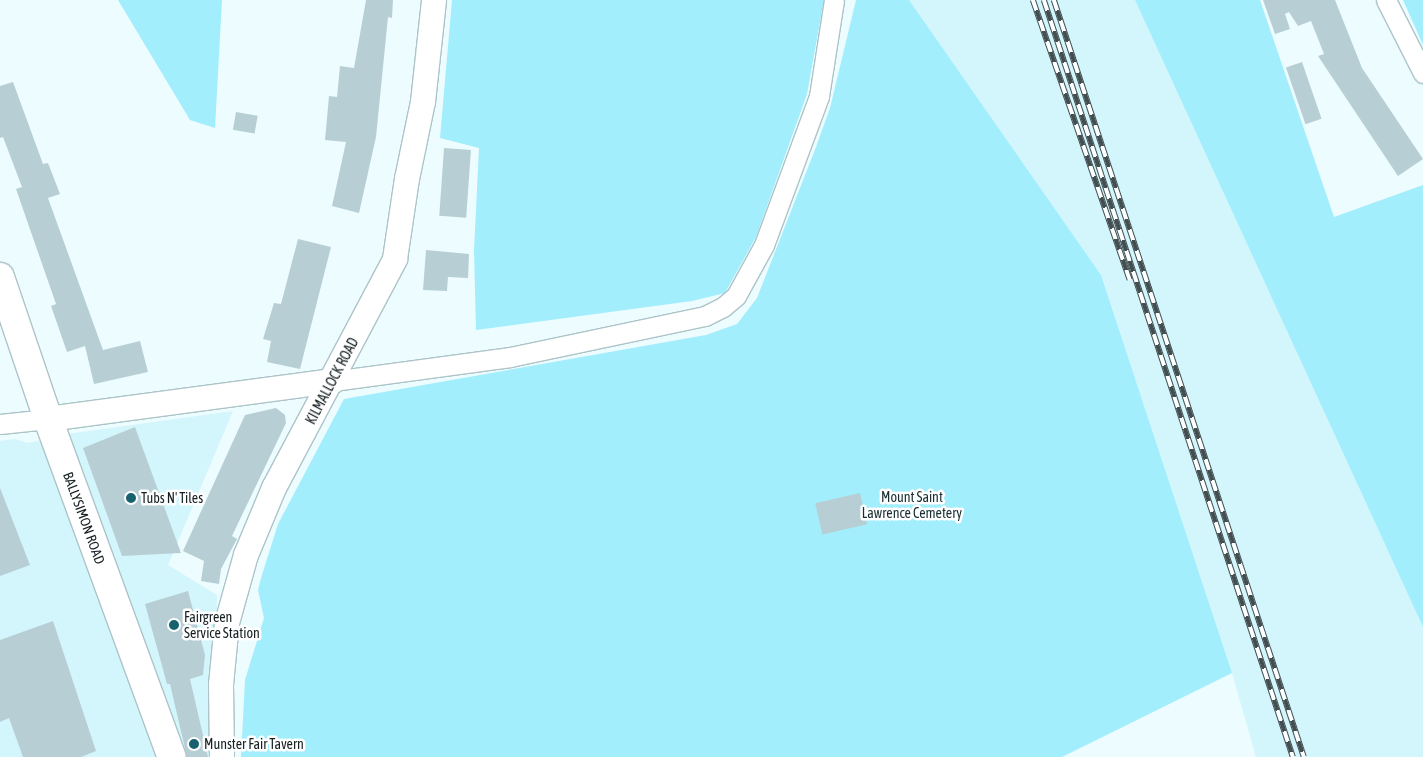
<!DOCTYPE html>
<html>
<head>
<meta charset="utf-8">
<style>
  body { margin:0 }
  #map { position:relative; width:1423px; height:757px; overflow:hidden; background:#edfcff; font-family:"Asap Condensed",sans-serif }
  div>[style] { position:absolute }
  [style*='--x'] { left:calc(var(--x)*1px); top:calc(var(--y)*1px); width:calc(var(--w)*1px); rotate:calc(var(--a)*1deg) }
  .built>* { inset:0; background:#d3f5fc }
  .green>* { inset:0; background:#a2eefd }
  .building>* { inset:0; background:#b7cfd4; transform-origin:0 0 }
  .roads { filter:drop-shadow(1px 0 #acc4c8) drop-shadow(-1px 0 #acc4c8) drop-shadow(0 1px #acc4c8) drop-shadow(0 -1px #acc4c8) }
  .minor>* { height:19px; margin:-9.5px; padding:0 9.5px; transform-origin:9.5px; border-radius:9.5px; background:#fff }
  .tertiary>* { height:24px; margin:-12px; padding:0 12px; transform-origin:12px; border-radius:12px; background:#fff }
  .secondary>* { height:28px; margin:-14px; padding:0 14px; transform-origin:14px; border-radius:14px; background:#fff }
  .rail>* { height:5.5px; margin-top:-2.75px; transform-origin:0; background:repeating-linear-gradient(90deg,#fff 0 11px,#434e50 0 22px); box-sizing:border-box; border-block:1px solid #434e50 }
  .dots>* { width:14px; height:14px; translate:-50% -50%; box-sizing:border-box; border:2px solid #fff; border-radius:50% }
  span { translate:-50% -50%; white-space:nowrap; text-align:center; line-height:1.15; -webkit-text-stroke:5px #fff; paint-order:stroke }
  .street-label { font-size:14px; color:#161f21 }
  .park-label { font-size:14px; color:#182e32 }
  .poi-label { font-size:14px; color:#161f21 }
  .left { translate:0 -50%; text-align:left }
</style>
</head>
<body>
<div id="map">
  <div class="built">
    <div style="clip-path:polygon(909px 0,1135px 0,1423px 627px,1423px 757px,1256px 757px,1232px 673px,1101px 275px)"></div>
    <div style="clip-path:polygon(233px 411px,168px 565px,217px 595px,216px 757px,0 757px,0 441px,15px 439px,28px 443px,67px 434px)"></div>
  </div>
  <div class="green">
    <div style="clip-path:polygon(118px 0,222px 0,215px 128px,190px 120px)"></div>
    <div style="clip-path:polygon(452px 0,824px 0,807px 94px,756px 237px,725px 293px,692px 301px,476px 330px,474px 250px,479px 148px,440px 138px)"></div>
    <div style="clip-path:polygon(856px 0,909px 0,1101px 275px,1232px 673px,1062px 757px,241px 757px,245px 680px,264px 618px,258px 590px,261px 578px,278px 524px,344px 399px,706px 335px,737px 324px,757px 298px,816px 147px,830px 108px)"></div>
    <div style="clip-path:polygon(1135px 0,1260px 0,1334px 217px,1423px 185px,1423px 627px)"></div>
    <div style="clip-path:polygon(1403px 0,1423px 0,1423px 45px)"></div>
  </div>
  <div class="building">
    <div style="clip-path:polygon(366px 0,393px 0,392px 18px,388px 17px,376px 137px,359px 213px,332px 206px,346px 142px,325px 140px,329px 96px,337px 97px,340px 66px,354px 68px)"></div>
    <div style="clip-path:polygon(1263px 0,1335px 0,1362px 68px,1423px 159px,1398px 176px,1318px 56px,1324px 54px,1311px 21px,1298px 26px,1289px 12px,1285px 14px,1290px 29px,1275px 34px)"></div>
    <div style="left:1302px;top:62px;width:60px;height:17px;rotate:71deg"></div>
    <div style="clip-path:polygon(13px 82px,43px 164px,48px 163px,60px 194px,48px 198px,103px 350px,140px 341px,148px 372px,94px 384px,85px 346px,67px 352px,51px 306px,56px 304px,16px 189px,22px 187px,3px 137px,0 138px,0 86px)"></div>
    <div style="left:236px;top:112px;width:22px;height:18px;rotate:10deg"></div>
    <div style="left:444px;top:148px;width:27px;height:68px;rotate:4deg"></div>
    <div style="clip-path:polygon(298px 239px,331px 247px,300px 369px,267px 362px,271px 341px,263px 339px,274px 303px,281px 304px)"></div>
    <div style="clip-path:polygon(426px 250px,469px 254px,468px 278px,448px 277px,447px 291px,423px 290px)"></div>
    <div style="clip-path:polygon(276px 408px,285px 415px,286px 423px,232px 536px,237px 539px,221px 569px,219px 584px,201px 581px,204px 561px,183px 551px,245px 415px)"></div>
    <div style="clip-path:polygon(135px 427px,181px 553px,122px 556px,83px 448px)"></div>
    <div style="clip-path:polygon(0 488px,30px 565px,0 576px)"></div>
    <div style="left:860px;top:493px;width:32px;height:46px;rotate:77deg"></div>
    <div style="clip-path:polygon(188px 591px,205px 655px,203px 675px,190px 679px,208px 757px,187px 757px,170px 684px,167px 684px,145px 604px)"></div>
    <div style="clip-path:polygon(53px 621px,96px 751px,81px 757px,23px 757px,9px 718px,0 722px,0 640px)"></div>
  </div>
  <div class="roads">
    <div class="minor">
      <div style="--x:1386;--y:0;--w:82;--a:63.1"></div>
      <div style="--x:333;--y:381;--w:179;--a:-7.7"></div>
      <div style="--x:510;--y:357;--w:199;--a:-11.9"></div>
      <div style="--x:705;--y:316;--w:20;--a:-27"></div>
      <div style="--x:723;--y:307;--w:17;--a:-40"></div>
      <div style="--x:736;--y:296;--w:58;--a:-61.2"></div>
      <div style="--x:764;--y:245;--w:159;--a:-69.7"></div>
      <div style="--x:819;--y:96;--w:97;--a:-81.1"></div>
      <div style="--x:0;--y:424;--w:48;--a:-5.9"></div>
    </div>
    <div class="tertiary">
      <div style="--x:48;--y:419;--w:288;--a:-7.6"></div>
      <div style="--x:222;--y:757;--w:72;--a:-90.8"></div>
      <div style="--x:221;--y:685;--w:62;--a:-84.5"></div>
      <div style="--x:227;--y:623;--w:71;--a:-74.4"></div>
      <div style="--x:246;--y:555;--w:73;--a:-67.3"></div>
      <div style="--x:274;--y:488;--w:259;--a:-62.1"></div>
      <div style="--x:395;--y:259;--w:81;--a:-81.5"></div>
      <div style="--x:407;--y:179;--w:79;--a:-78.3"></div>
      <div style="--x:423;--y:102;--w:103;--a:-83.8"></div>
    </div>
    <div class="secondary">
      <div style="--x:0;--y:277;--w:150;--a:71.3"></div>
      <div style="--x:48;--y:419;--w:360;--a:69.9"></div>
    </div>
  </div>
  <div class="rail">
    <div style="--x:1033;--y:0;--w:296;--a:70.9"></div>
    <div style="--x:1044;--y:0;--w:797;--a:71.79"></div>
    <div style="--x:1054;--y:0;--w:797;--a:71.72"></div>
  </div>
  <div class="dots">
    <div style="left:131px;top:498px;background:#17626e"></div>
    <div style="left:174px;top:625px;background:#17626e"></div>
    <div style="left:194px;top:744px;background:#17626e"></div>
  </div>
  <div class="street-label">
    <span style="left:332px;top:381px;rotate:-62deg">KILMALLOCK ROAD</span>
    <span style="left:84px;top:518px;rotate:70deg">BALLYSIMON ROAD</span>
  </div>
  <div class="park-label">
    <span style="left:912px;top:505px">Mount Saint<br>Lawrence Cemetery</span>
  </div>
  <div class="poi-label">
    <span class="left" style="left:141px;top:498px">Tubs N' Tiles</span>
    <span class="left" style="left:184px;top:625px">Fairgreen<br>Service Station</span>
    <span class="left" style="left:204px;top:744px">Munster Fair Tavern</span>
  </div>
</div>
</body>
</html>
